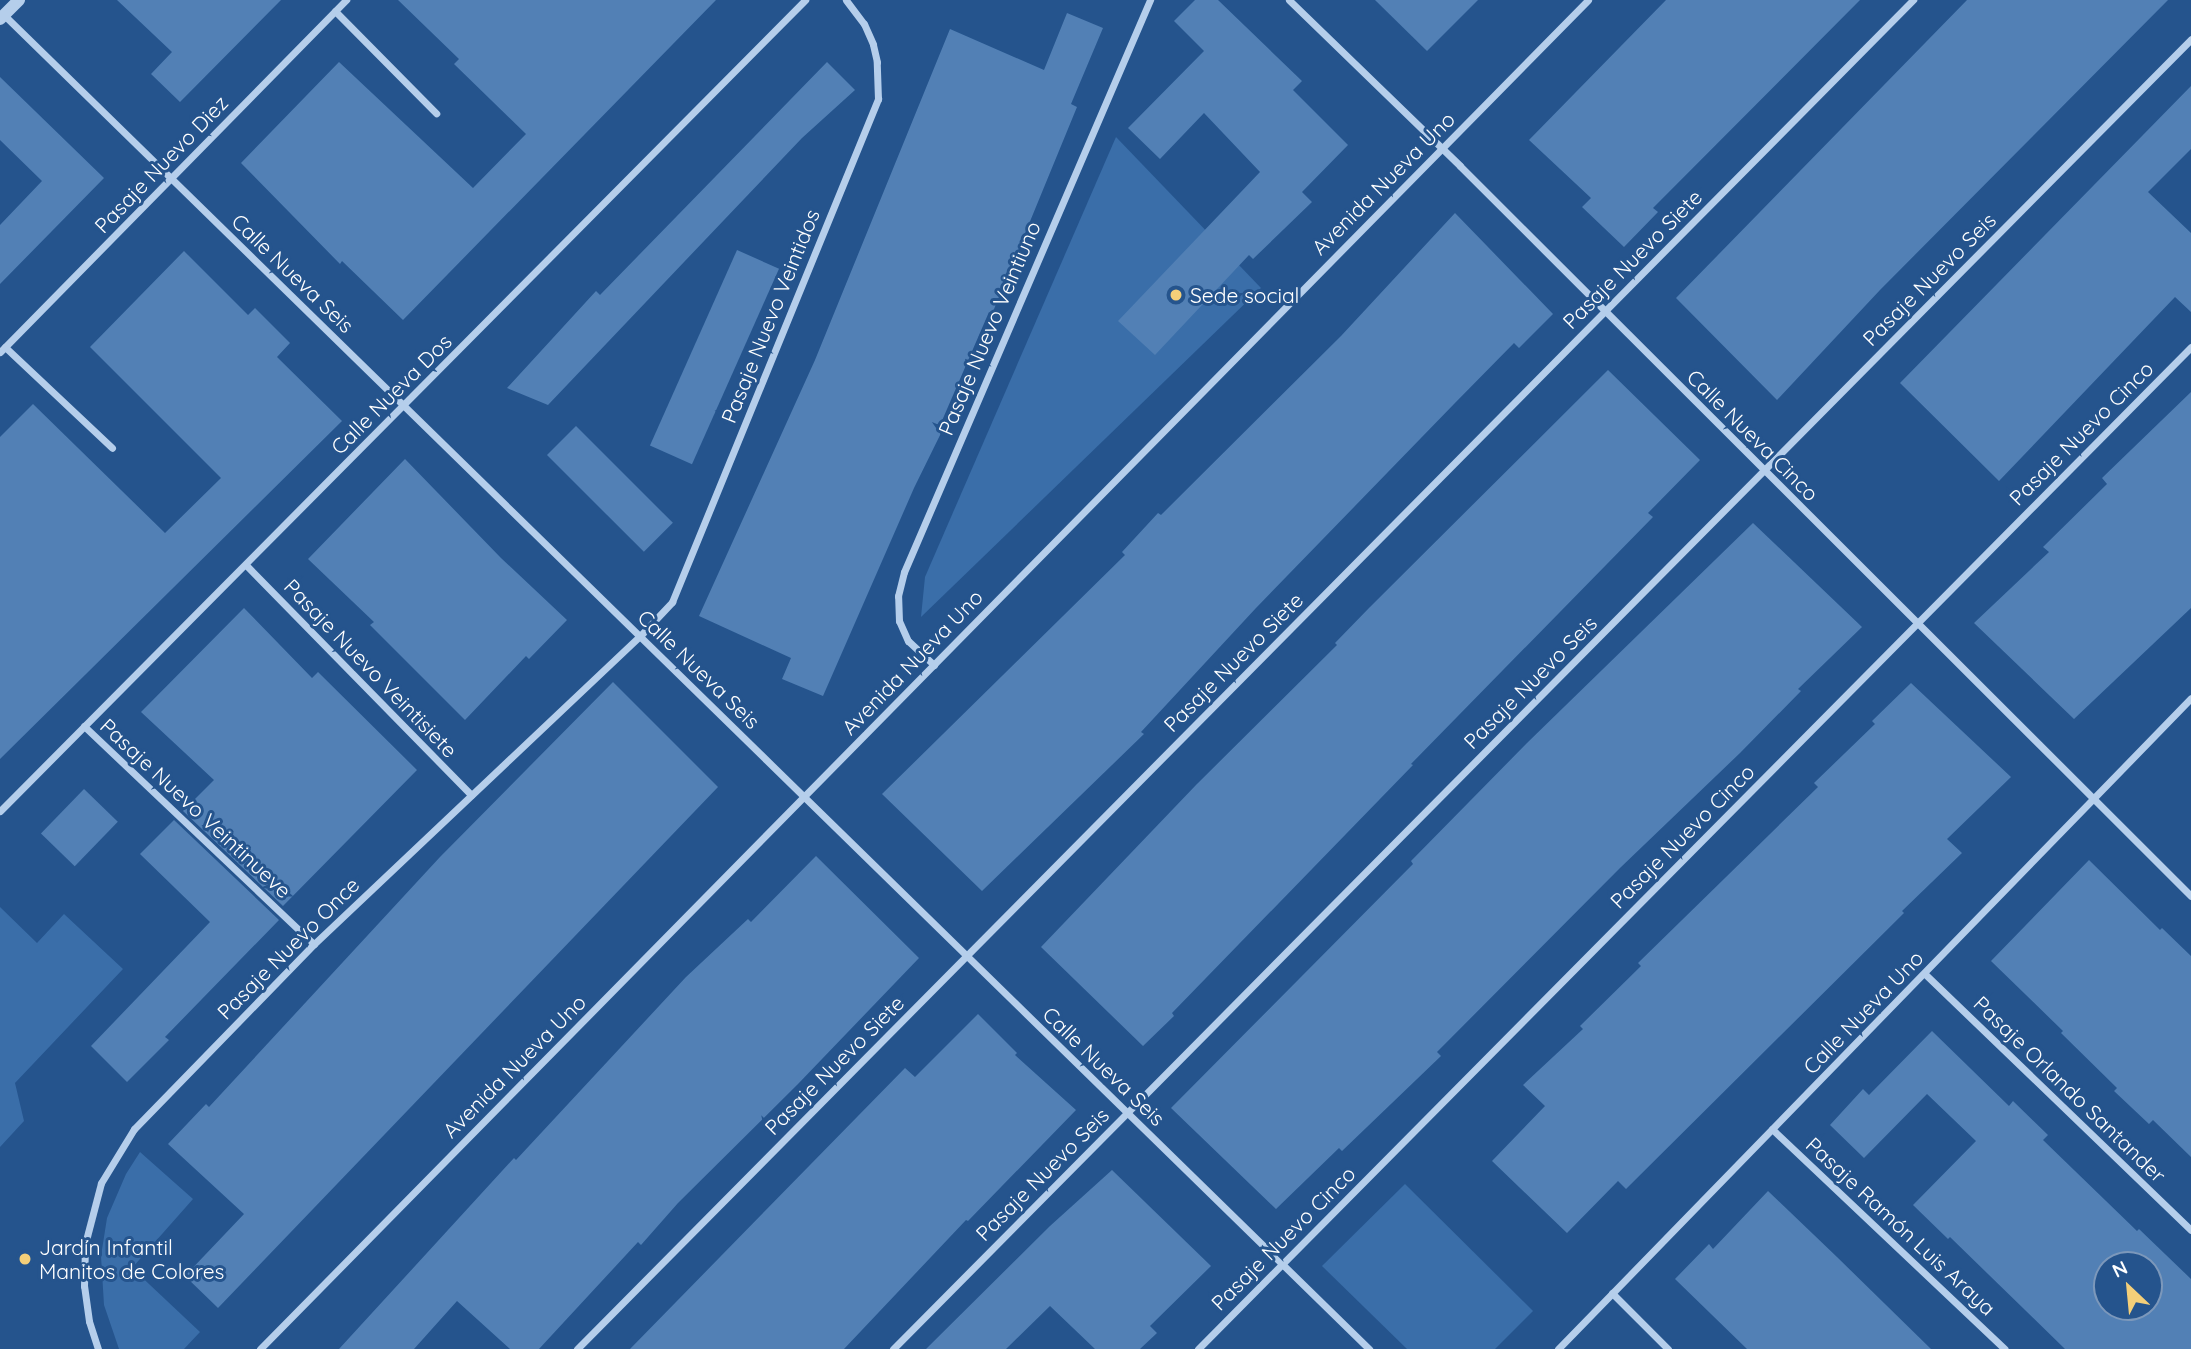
<!DOCTYPE html>
<html>
<head>
<meta charset="utf-8">
<style>
  body { margin:0 }
  #map { position:relative; width:2191px; height:1349px; overflow:hidden; background:#25548d; font-family:Quicksand,sans-serif }
  div>[style] { position:absolute }
  [style*='--x'] { left:calc(var(--x)*1px); top:calc(var(--y)*1px); width:calc(var(--w)*1px); rotate:calc(var(--a)*1deg) }
  .green>* { inset:0; background:#3a6ea9 }
  .building>* { inset:0; background:#5280b5; transform-origin:0 0 }
  .minor>* { height:7px; margin:-3.5px; padding:0 3.5px; transform-origin:3.5px; border-radius:3.5px; background:#b5ceeb }
  .tertiary>* { height:12px; margin:-6px; padding:0 6px; transform-origin:6px; border-radius:6px; background:#b5ceeb }
  .dots>* { width:19px; height:19px; translate:-50% -50%; box-sizing:border-box; border:4px solid #25548d; border-radius:50% }
  span { translate:-50% -50%; white-space:nowrap; text-align:center; line-height:1.15; -webkit-text-stroke:6px #25548d; paint-order:stroke }
  .street-label { font-size:21px; color:#fff }
  .poi-label { font-size:21px; color:#fff }
  .left { translate:0 -50%; text-align:left }
  .north { position:absolute; left:2093px; top:1251px; width:70px; height:70px; box-sizing:border-box; background:#25548d; border:2px solid #7c98bb; border-radius:50%; rotate:334deg; font-size:19px; font-weight:700; line-height:28px; text-align:center; color:#fff }
  .north::after { content:''; display:block; margin:auto; width:24px; height:32px; background:#f4cf79; clip-path:polygon(50% 0,100% 100%,50% 72%,0 100%) }
</style>
</head>
<body>
<div id="map">
  <div class="green">
    <div style="clip-path:polygon(1116px 137px,1261px 288px,921px 617px,925px 577px)"></div>
    <div style="clip-path:polygon(0 907px,37px 943px,64px 914px,123px 969px,15px 1083px,24px 1121px,0 1147px)"></div>
    <div style="clip-path:polygon(140px 1152px,193px 1199px,132px 1268px,200px 1332px,184px 1349px,119px 1349px,104px 1305px,101px 1256px,107px 1218px,126px 1174px)"></div>
    <div style="clip-path:polygon(1405px 1184px,1533px 1311px,1495px 1349px,1407px 1349px,1322px 1266px)"></div>
  </div>
  <div class="building">
    <div style="clip-path:polygon(117px 0,281px 0,180px 102px,151px 74px,172px 52px)"></div>
    <div style="clip-path:polygon(398px 0,716px 0,403px 320px,342px 261px,340px 264px,241px 163px,339px 62px,473px 188px,526px 134px,454px 64px,459px 59px)"></div>
    <div style="clip-path:polygon(1195px 0,1218px 0,1302px 81px,1293px 90px,1348px 145px,1302px 192px,1312px 202px,1253px 259px,1249px 255px,1155px 355px,1118px 321px,1260px 172px,1204px 113px,1160px 159px,1128px 128px,1204px 51px,1174px 21px)"></div>
    <div style="clip-path:polygon(1375px 0,1478px 0,1427px 51px)"></div>
    <div style="clip-path:polygon(1666px 0,1860px 0,1653px 208px,1658px 212px,1624px 247px,1582px 207px,1591px 198px,1529px 140px)"></div>
    <div style="clip-path:polygon(1967px 0,2168px 0,1880px 290px,1777px 400px,1676px 298px)"></div>
    <div style="clip-path:polygon(1067px 13px,1103px 28px,1071px 104px,1077px 107px,992px 314px,989px 312px,941px 423px,945px 425px,914px 488px,823px 696px,782px 679px,791px 658px,699px 616px,815px 360px,950px 29px,1044px 70px)"></div>
    <div style="clip-path:polygon(827px 62px,855px 90px,802px 138px,548px 405px,507px 388px,596px 291px,600px 295px)"></div>
    <div style="clip-path:polygon(0 77px,104px 178px,0 284px,0 225px,42px 181px,0 140px)"></div>
    <div style="clip-path:polygon(2191px 86px,2191px 149px,2148px 192px,2191px 233px,2191px 312px,2175px 297px,1999px 481px,1900px 383px)"></div>
    <div style="clip-path:polygon(1455px 213px,1553px 314px,1519px 348px,1514px 343px,1454px 404px,1256px 608px,1141px 732px,1144px 734px,982px 891px,882px 794px,1125px 555px,1122px 552px,1158px 513px,1161px 515px,1341px 336px)"></div>
    <div style="left:737px;top:250px;width:46px;height:214px;rotate:24deg"></div>
    <div style="clip-path:polygon(184px 251px,248px 315px,255px 308px,290px 343px,277px 357px,342px 421px,0 759px,0 437px,33px 404px,165px 533px,221px 478px,90px 347px)"></div>
    <div style="clip-path:polygon(1608px 370px,1700px 460px,1648px 513px,1653px 517px,1411px 764px,1413px 765px,1172px 1013px,1174px 1016px,1143px 1046px,1041px 947px,1196px 785px,1337px 645px,1335px 643px,1369px 608px)"></div>
    <div style="clip-path:polygon(2191px 392px,2191px 608px,2074px 719px,1974px 623px,2049px 552px,2043px 547px,2107px 484px,2102px 478px)"></div>
    <div style="left:576px;top:426px;width:137px;height:41px;rotate:45deg"></div>
    <div style="clip-path:polygon(405px 459px,501px 558px,567px 620px,529px 659px,526px 656px,465px 720px,370px 625px,374px 622px,308px 559px)"></div>
    <div style="clip-path:polygon(1753px 523px,1862px 627px,1798px 689px,1801px 691px,1740px 753px,1620px 868px,1437px 1052px,1441px 1056px,1342px 1151px,1339px 1148px,1276px 1209px,1171px 1108px,1413px 864px,1411px 861px,1527px 743px)"></div>
    <div style="clip-path:polygon(244px 608px,312px 678px,318px 672px,417px 770px,283px 906px,183px 811px,214px 780px,141px 712px)"></div>
    <div style="clip-path:polygon(613px 682px,718px 787px,218px 1308px,185px 1276px,244px 1214px,168px 1144px,206px 1104px,209px 1107px,440px 857px)"></div>
    <div style="clip-path:polygon(1911px 683px,2011px 777px,1947px 839px,1962px 853px,1902px 911px,1904px 913px,1626px 1189px,1618px 1181px,1567px 1233px,1492px 1161px,1545px 1106px,1523px 1085px,1583px 1029px,1580px 1026px,1641px 966px,1638px 963px,1818px 787px,1814px 783px,1875px 724px,1872px 721px)"></div>
    <div style="left:84px;top:789px;width:47px;height:62px;rotate:44deg"></div>
    <div style="clip-path:polygon(174px 820px,279px 920px,165px 1037px,169px 1040px,127px 1082px,91px 1046px,210px 922px,140px 854px)"></div>
    <div style="clip-path:polygon(816px 856px,919px 958px,798px 1084px,678px 1203px,641px 1245px,638px 1242px,539px 1349px,510px 1349px,457px 1301px,414px 1349px,339px 1349px,514px 1158px,516px 1160px,686px 977px,748px 919px,751px 922px)"></div>
    <div style="clip-path:polygon(2089px 860px,2160px 930px,2162px 928px,2191px 956px,2191px 1157px,2153px 1120px,2149px 1124px,2114px 1091px,2117px 1088px,2061px 1033px,2063px 1031px,1991px 961px)"></div>
    <div style="clip-path:polygon(978px 1014px,1017px 1053px,1015px 1055px,1076px 1110px,968px 1221px,966px 1220px,844px 1349px,630px 1349px,905px 1068px,915px 1077px)"></div>
    <div style="clip-path:polygon(evenodd,1932px 1031px,2009px 1106px,2013px 1101px,2048px 1135px,2043px 1140px,2137px 1231px,2139px 1229px,2191px 1279px,2191px 1349px,2065px 1349px,1950px 1237px,1948px 1239px,1913px 1205px,1976px 1141px,1927px 1094px,1864px 1158px,1830px 1125px,1863px 1089px,1869px 1095px,1932px 1031px,2107px 1265px,2149px 1265px,2149px 1307px,2107px 1307px,2107px 1265px)"></div>
    <div style="clip-path:polygon(1112px 1170px,1211px 1266px,1150px 1326px,1157px 1333px,1140px 1349px,1095px 1349px,1050px 1306px,1006px 1349px,926px 1349px,1050px 1226px)"></div>
    <div style="clip-path:polygon(1768px 1191px,1837px 1257px,1931px 1349px,1747px 1349px,1675px 1279px,1709px 1244px,1713px 1249px)"></div>
  </div>
  <div class="minor">
    <div style="--x:1289;--y:0;--w:238;--a:44.1"></div>
    <div style="--x:1460;--y:166;--w:1033;--a:44.96"></div>
    <div style="--x:335;--y:11;--w:144;--a:45.3"></div>
    <div style="--x:4;--y:15;--w:1909;--a:44.34"></div>
    <div style="--x:5;--y:347;--w:147;--a:43.3"></div>
    <div style="--x:0;--y:352;--w:494;--a:-45.5"></div>
    <div style="--x:246;--y:565;--w:322;--a:45.6"></div>
    <div style="--x:934;--y:665;--w:35;--a:-137"></div>
    <div style="--x:908;--y:641;--w:22;--a:-114"></div>
    <div style="--x:899;--y:621;--w:25;--a:-92"></div>
    <div style="--x:898;--y:596;--w:25;--a:-76"></div>
    <div style="--x:904;--y:572;--w:623;--a:-66.73"></div>
    <div style="--x:84;--y:726;--w:317;--a:43.5"></div>
    <div style="--x:0;--y:811;--w:1143;--a:-45.21"></div>
    <div style="--x:1925;--y:974;--w:369;--a:43.9"></div>
    <div style="--x:1772;--y:1129;--w:320;--a:43.4"></div>
    <div style="--x:1612;--y:1293;--w:79;--a:45"></div>
    <div style="--x:98;--y:1349;--w:29;--a:-108"></div>
    <div style="--x:89;--y:1321;--w:35;--a:-98"></div>
    <div style="--x:84;--y:1286;--w:42;--a:-88.6"></div>
    <div style="--x:85;--y:1244;--w:63;--a:-75.3"></div>
    <div style="--x:101;--y:1183;--w:63;--a:-58.6"></div>
    <div style="--x:134;--y:1129;--w:258;--a:-45.8"></div>
    <div style="--x:314;--y:944;--w:448;--a:-43.4"></div>
    <div style="--x:640;--y:636;--w:47;--a:-46.7"></div>
    <div style="--x:672;--y:602;--w:544;--a:-67.73"></div>
    <div style="--x:878;--y:99;--w:37;--a:-92"></div>
    <div style="--x:877;--y:62;--w:18;--a:-103"></div>
    <div style="--x:873;--y:44;--w:22;--a:-114"></div>
    <div style="--x:864;--y:24;--w:30;--a:-127"></div>
    <div style="--x:260;--y:1349;--w:1893;--a:-45.45"></div>
    <div style="--x:577;--y:1349;--w:1899;--a:-45.28"></div>
    <div style="--x:893;--y:1349;--w:1844;--a:-45.26"></div>
    <div style="--x:1198;--y:1349;--w:1411;--a:-45.26"></div>
    <div style="--x:1558;--y:1349;--w:908;--a:-45.8"></div>
  </div>
  <div class="tertiary">
    <div style="--x:0;--y:19;--w:27;--a:-45"></div>
  </div>
  <div class="dots">
    <div style="left:1176px;top:295px;background:#f4cf79"></div>
    <div style="left:25px;top:1259px;background:#f4cf79"></div>
  </div>
  <div class="street-label">
    <span style="left:161px;top:164px;rotate:-46deg">Pasaje Nuevo Diez</span>
    <span style="left:1383px;top:183px;rotate:-45deg">Avenida Nueva Uno</span>
    <span style="left:1632px;top:259px;rotate:-45deg">Pasaje Nuevo Siete</span>
    <span style="left:293px;top:273px;rotate:44deg">Calle Nueva Seis</span>
    <span style="left:1929px;top:279px;rotate:-45deg">Pasaje Nuevo Seis</span>
    <span style="left:770px;top:316px;rotate:-68deg">Pasaje Nuevo Veintidos</span>
    <span style="left:989px;top:328px;rotate:-67deg">Pasaje Nuevo Veintiuno</span>
    <span style="left:391px;top:394px;rotate:-45deg">Calle Nueva Dos</span>
    <span style="left:2081px;top:433px;rotate:-45deg">Pasaje Nuevo Cinco</span>
    <span style="left:1753px;top:435px;rotate:45deg">Calle Nueva Cinco</span>
    <span style="left:912px;top:662px;rotate:-46deg">Avenida Nueva Uno</span>
    <span style="left:1233px;top:662px;rotate:-45deg">Pasaje Nuevo Siete</span>
    <span style="left:371px;top:668px;rotate:46deg">Pasaje Nuevo Veintisiete</span>
    <span style="left:699px;top:669px;rotate:44deg">Calle Nueva Seis</span>
    <span style="left:1530px;top:682px;rotate:-45deg">Pasaje Nuevo Seis</span>
    <span style="left:196px;top:808px;rotate:43deg">Pasaje Nuevo Veintinueve</span>
    <span style="left:1682px;top:836px;rotate:-45deg">Pasaje Nuevo Cinco</span>
    <span style="left:288px;top:948px;rotate:-45deg">Pasaje Nuevo Once</span>
    <span style="left:1863px;top:1012px;rotate:-46deg">Calle Nueva Uno</span>
    <span style="left:834px;top:1065px;rotate:-45deg">Pasaje Nuevo Siete</span>
    <span style="left:514px;top:1066px;rotate:-45deg">Avenida Nueva Uno</span>
    <span style="left:1104px;top:1066px;rotate:44deg">Calle Nueva Seis</span>
    <span style="left:2070px;top:1089px;rotate:44deg">Pasaje Orlando Santander</span>
    <span style="left:1042px;top:1174px;rotate:-45deg">Pasaje Nuevo Seis</span>
    <span style="left:1901px;top:1226px;rotate:43deg">Pasaje Ramón Luis Araya</span>
    <span style="left:1283px;top:1238px;rotate:-45deg">Pasaje Nuevo Cinco</span>
  </div>
  <div class="poi-label">
    <span class="left" style="left:1190px;top:295px">Sede social</span>
    <span class="left" style="left:39px;top:1259px">Jardín Infantil<br>Manitos de Colores</span>
  </div>
  <div class="north">N</div>
</div>
</body>
</html>
